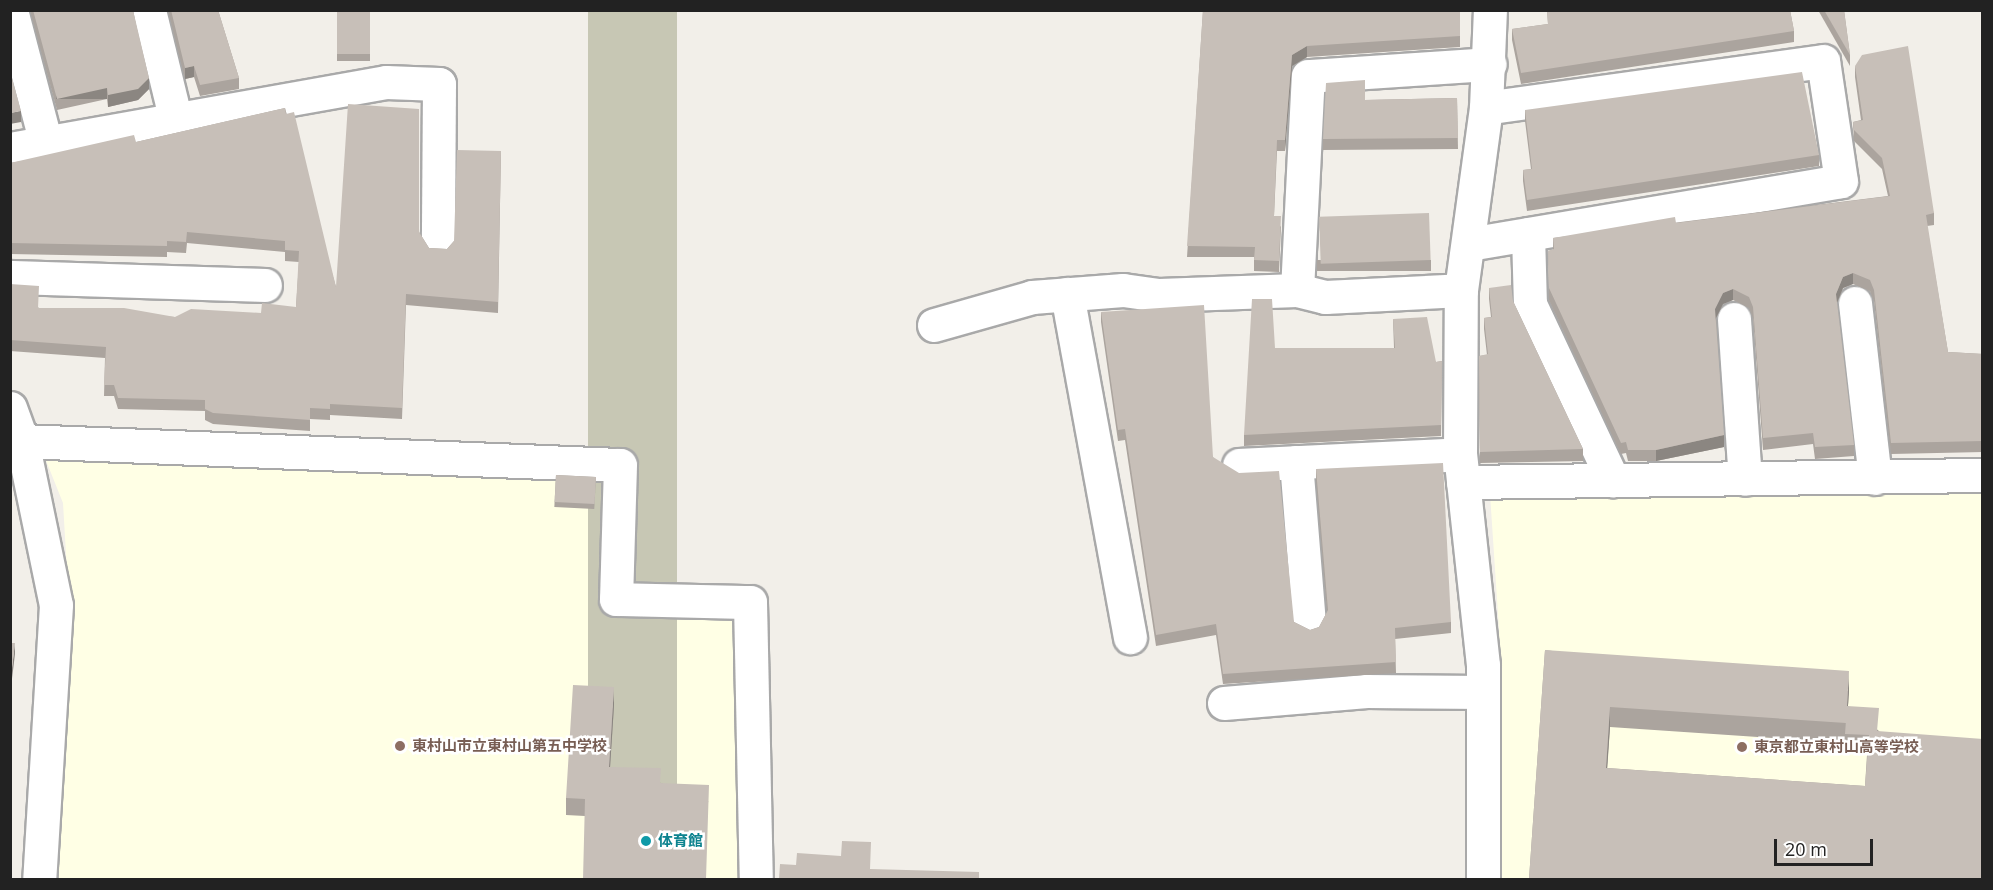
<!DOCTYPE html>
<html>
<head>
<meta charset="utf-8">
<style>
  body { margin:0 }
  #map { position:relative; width:1993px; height:890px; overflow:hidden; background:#f2efe9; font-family:"Open Sans","Noto Sans JP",sans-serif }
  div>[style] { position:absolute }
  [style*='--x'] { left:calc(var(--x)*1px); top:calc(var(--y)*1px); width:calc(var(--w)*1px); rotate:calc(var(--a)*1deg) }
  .education>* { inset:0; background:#ffffe5 }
  .construction>* { inset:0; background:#c7c7b4; transform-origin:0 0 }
  .roads { filter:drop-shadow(2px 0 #a9a9a9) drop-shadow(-2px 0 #a9a9a9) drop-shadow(0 2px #a9a9a9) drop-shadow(0 -2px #a9a9a9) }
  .minor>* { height:33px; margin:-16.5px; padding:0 16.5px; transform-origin:16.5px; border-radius:16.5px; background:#fff }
  .wall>* { inset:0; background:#aba49e; transform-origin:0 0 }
  .shaded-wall>* { inset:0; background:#8b8681; transform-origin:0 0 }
  .building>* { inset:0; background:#c7bfb8; transform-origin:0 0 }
  .dots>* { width:16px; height:16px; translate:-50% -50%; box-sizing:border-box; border:3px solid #fff; border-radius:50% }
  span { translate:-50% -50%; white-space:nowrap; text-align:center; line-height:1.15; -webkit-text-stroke:5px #fff; paint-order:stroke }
  .education-label { font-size:15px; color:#785e54; font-weight:700 }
  .left { translate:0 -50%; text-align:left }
  .culture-label { font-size:15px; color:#0d838f; font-weight:700 }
  .frame { position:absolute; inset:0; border:12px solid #222; pointer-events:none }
  .scale { position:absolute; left:1774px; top:839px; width:99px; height:27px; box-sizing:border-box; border:3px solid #222; border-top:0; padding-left:8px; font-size:18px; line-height:21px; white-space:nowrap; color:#222; -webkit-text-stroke:4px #fff; paint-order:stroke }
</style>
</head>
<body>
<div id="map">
  <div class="education">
    <div style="clip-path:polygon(43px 453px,610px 478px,605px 610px,739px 612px,741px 879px,52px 879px,69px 605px,63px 503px)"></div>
    <div style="clip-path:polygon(1982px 483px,1982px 879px,1502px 879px,1499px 629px,1490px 494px)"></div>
  </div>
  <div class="construction">
    <div style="left:588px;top:11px;width:89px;height:980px"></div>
  </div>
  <div class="roads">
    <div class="minor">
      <div style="--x:11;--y:10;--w:138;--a:75.3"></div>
      <div style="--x:149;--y:10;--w:114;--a:76.3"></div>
      <div style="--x:10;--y:149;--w:382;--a:-10.1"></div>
      <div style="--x:386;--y:82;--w:53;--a:2.2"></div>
      <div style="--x:439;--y:84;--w:159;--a:90.4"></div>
      <div style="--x:1528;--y:234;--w:70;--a:88.4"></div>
      <div style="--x:1530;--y:304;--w:195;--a:64.8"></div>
      <div style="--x:1469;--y:244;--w:377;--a:-9.6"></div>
      <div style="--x:1841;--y:181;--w:121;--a:-98.5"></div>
      <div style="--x:1823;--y:61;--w:340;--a:172.1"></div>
      <div style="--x:10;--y:277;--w:255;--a:1.8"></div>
      <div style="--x:1297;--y:290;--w:214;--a:-87.1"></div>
      <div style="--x:1308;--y:76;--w:182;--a:-3.8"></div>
      <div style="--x:1067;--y:294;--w:349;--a:79.6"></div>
      <div style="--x:1855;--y:303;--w:176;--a:83.5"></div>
      <div style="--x:1734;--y:319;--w:160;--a:86.1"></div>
      <div style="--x:934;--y:325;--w:102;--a:-15.9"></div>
      <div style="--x:1032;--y:297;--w:91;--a:-4.4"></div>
      <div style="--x:1123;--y:290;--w:36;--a:8"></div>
      <div style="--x:1159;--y:295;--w:138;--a:-2.1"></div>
      <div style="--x:1297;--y:290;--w:29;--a:14"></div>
      <div style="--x:1325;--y:297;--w:136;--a:-2.9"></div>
      <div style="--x:10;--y:408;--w:35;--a:70"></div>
      <div style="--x:22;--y:441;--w:167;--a:78.3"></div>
      <div style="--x:56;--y:605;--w:276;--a:93.5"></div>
      <div style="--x:22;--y:441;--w:598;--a:2.3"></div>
      <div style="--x:620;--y:465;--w:134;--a:91.7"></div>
      <div style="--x:616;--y:599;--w:134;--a:1.3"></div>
      <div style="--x:750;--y:602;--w:278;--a:88.8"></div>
      <div style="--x:1296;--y:462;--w:161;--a:85.4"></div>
      <div style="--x:1239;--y:465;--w:221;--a:-2.8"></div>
      <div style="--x:1463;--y:482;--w:519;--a:-0.77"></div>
      <div style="--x:1224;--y:703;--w:143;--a:-4.8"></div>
      <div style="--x:1366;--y:691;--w:117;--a:0.5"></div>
      <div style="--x:1483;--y:880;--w:215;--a:-90"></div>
      <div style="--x:1483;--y:665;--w:212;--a:-96.2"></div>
      <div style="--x:1460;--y:454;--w:164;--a:-89.7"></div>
      <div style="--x:1461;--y:290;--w:184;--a:-82.2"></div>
      <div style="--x:1486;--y:108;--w:98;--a:-87.7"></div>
    </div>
  </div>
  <div class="wall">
    <div style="clip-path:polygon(30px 10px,133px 10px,149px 89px,138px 100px,108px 107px,107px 99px,57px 110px)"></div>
    <div style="clip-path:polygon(168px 10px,218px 10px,239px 78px,239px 89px,200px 96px,194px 77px,185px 79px)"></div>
    <div style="left:337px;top:10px;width:33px;height:51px"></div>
    <div style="clip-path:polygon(1203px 10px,1460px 10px,1460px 47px,1307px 57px,1292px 66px,1285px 151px,1277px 151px,1274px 216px,1281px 227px,1279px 272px,1254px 271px,1254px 257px,1187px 257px)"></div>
    <div style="clip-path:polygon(1547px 10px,1790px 10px,1794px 31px,1794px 42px,1521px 84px,1512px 40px,1512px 29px,1548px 24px)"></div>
    <div style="clip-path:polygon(1818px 10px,1844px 10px,1850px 55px,1850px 66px)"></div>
    <div style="clip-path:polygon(1855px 66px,1934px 213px,1934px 225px,1927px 226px,1948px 352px,1983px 354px,1983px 452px,1891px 454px,1874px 301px,1870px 291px,1853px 284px,1843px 288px,1837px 303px,1854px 445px,1854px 456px,1815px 459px,1813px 444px,1763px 450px,1753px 318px,1749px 308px,1733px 300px,1723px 304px,1716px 318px,1724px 447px,1656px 461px,1628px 461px,1626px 453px,1621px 454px,1549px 300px,1548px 251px,1553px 250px,1553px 238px,1888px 196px,1882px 169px,1854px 141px,1853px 122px,1861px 120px,1855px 77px)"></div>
    <div style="clip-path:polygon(1457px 98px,1458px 149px,1323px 150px,1323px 139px,1365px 100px)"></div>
    <div style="clip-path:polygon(285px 108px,336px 287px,419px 232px,429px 248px,447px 249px,454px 241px,501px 151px,498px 313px,406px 305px,402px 419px,330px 415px,330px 420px,310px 419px,310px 431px,213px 424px,205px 420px,205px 411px,118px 409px,114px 396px,104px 396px,105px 358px,10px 351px,10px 284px,39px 308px,175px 317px,261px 313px,296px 307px,299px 262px,285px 261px,285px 252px,187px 243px,186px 253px,167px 252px,167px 257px,10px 254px,10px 163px,136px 142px)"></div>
    <div style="clip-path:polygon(1525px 110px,1819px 155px,1819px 166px,1527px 211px,1523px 181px,1523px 170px,1531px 169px,1525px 121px)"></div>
    <div style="left:1431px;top:260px;width:11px;height:114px;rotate:90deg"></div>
    <div style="clip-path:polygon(1489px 288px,1513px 301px,1583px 449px,1583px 461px,1480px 463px,1479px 356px,1487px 355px,1484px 329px,1484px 318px,1491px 317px,1489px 299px)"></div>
    <div style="clip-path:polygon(1101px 312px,1213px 457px,1294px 622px,1310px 630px,1319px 627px,1327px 612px,1316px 480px,1316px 469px,1451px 622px,1451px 633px,1395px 639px,1396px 673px,1223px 684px,1216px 635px,1156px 646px,1125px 440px,1118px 441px,1101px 322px)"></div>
    <div style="clip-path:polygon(1393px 319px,1436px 362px,1442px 361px,1441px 436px,1244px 446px,1244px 435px,1275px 348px,1394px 348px)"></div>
    <div style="left:556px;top:475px;width:40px;height:32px;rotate:3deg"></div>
    <div style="clip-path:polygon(evenodd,1545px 650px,1849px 691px,1848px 706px,1879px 731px,1983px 879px,1529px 879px,1545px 650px,1610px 727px,1845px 743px,1845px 753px,1867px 755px,1865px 786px,1607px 768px,1610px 727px)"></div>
    <div style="clip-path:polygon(614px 705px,610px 767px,661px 783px,709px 802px,585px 816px,566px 815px,566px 798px)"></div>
  </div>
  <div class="shaded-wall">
    <div style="clip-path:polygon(1307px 46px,1307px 57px,1292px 66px,1285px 151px,1285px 140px,1292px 55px)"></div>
    <div style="clip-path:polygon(194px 66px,194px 77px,185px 79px,185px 68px)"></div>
    <div style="clip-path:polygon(149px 78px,149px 89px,138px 100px,108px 107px,108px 95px)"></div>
    <div style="left:107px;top:88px;width:11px;height:51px;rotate:90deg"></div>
    <div style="clip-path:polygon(21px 111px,21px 122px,10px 124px,10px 113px)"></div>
    <div style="clip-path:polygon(1853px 273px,1853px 284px,1843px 288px,1836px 305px,1836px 294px,1843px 277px)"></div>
    <div style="clip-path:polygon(1733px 289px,1733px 300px,1723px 304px,1715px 320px,1715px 309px,1723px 293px)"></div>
    <div style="clip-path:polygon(1724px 435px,1724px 447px,1656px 461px,1656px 450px)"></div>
    <div style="clip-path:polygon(15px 643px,15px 654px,11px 687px,11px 676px)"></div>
    <div style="clip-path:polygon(1849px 671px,1849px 691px,1846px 734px,1846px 723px)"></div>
    <div style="clip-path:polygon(614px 687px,614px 705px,609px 784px,609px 767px)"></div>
    <div style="clip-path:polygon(1610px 707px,1610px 727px,1606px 787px,1606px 768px)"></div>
  </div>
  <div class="building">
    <div style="clip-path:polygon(33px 10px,133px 10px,149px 78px,138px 89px,108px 95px,107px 88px,57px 99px)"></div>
    <div style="clip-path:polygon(171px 10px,218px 10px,239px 78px,200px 85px,194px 66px,185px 68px)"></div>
    <div style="left:337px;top:10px;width:33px;height:44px"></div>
    <div style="clip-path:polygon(1203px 10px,1460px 10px,1460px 36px,1307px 46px,1292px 55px,1285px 140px,1277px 140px,1274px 216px,1281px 216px,1279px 261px,1254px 260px,1255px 247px,1187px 246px)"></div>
    <div style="clip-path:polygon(1547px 10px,1790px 10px,1794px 31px,1521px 73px,1512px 29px,1548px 24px)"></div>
    <div style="clip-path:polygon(1824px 10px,1844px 10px,1850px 55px)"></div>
    <div style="clip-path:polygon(1908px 46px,1934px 213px,1926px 215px,1948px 352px,1983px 354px,1983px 441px,1891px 443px,1874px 290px,1870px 280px,1853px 273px,1843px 277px,1836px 294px,1854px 445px,1815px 447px,1813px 433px,1763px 438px,1753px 307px,1749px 297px,1733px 289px,1723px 293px,1715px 309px,1724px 435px,1656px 450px,1628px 450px,1626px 442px,1621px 443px,1549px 288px,1548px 251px,1554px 249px,1553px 238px,1675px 217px,1676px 223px,1890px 196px,1882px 158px,1854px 130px,1853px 122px,1863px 120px,1855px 66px,1862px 55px)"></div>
    <div style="clip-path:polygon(10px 71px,21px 111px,10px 113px)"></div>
    <div style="clip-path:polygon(1802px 72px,1819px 155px,1527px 200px,1523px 170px,1532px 169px,1525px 110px)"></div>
    <div style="clip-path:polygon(1365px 80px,1365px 100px,1457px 98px,1458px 138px,1323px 139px,1326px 83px)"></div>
    <div style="clip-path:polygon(348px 104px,419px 109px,419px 232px,429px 248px,447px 249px,454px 241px,457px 150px,501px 151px,498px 302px,406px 294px,402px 408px,330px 404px,330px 409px,310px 408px,310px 420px,213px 413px,205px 409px,205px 400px,118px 398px,114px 385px,104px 385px,106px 347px,10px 340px,10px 284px,39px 286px,38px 308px,124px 308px,175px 317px,191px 309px,261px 313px,262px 303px,296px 307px,299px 251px,285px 250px,285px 241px,187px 232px,186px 242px,167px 241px,167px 246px,10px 243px,10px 163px,134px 135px,136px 142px,285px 108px,286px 114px,294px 112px,336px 287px)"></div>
    <div style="left:1429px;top:213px;width:47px;height:110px;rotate:88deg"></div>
    <div style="clip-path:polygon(1511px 285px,1513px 301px,1583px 449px,1480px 452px,1479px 356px,1488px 354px,1484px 318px,1492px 317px,1489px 288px)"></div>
    <div style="clip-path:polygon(1252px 299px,1272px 299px,1275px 348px,1395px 348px,1393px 319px,1427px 317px,1436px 362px,1442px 361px,1441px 425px,1244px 435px)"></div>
    <div style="clip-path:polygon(1204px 305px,1213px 457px,1239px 473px,1279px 471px,1294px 622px,1310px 630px,1319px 627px,1328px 610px,1316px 469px,1443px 463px,1451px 622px,1395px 628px,1396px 662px,1223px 674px,1216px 624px,1156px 635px,1125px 429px,1118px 430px,1101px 312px)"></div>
    <div style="left:556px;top:475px;width:40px;height:27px;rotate:3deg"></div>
    <div style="clip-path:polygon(10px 643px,15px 643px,11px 676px,10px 676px)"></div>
    <div style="clip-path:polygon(1545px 650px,1849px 671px,1846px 723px,1610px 707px,1606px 768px,1865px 786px,1869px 735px,1845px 734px,1847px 706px,1879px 708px,1877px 731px,1983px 739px,1983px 879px,1529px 879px)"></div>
    <div style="clip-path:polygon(573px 685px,614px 687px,609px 767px,661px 768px,660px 783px,709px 785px,706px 879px,583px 879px,585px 799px,566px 798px)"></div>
    <div style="clip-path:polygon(842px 841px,871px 842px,870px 869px,979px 872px,979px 879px,779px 879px,780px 864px,796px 865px,797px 853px,841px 856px)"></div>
  </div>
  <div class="dots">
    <div style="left:400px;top:746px;background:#8d6e63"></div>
    <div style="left:1742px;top:747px;background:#8d6e63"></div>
    <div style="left:646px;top:841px;background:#0f9aa8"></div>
  </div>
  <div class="education-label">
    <span class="left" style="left:412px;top:746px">東村山市立東村山第五中学校</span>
    <span class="left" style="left:1754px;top:747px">東京都立東村山高等学校</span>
  </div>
  <div class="culture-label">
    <span class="left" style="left:658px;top:841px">体育館</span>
  </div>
  <div class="frame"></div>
  <div class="scale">20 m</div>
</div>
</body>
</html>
